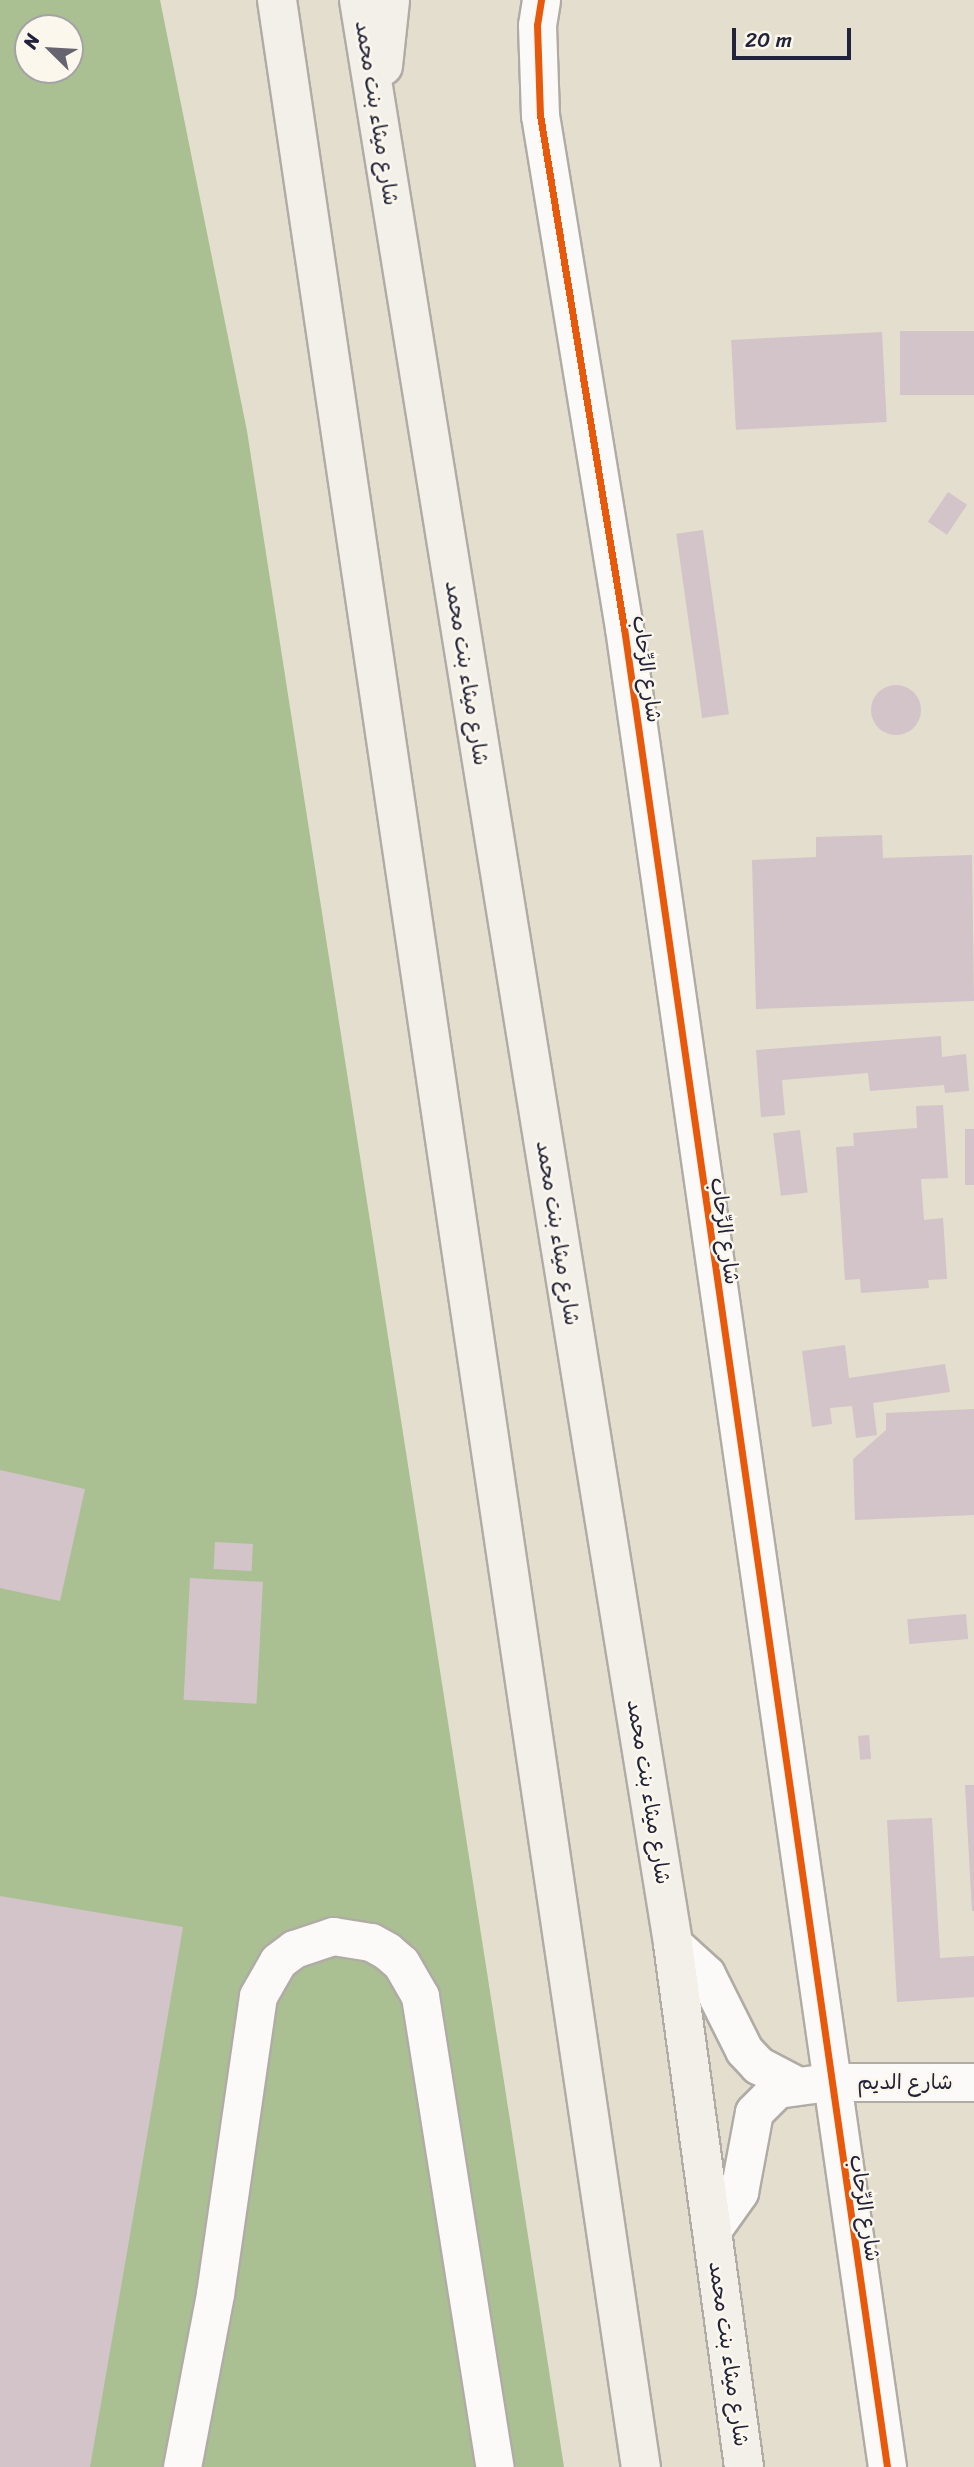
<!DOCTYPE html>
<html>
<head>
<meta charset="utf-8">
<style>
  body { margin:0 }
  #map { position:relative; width:974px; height:2467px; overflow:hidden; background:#e4dece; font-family:Sriracha,"Playpen Sans Arabic",sans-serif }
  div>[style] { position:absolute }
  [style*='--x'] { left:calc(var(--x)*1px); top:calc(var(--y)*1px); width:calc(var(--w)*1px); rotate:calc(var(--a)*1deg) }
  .forest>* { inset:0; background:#aac092 }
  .building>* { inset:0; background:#d2c4c9; transform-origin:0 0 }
  .round { border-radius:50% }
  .roads { filter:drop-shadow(2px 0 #b0aca5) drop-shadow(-2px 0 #b0aca5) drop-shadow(0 2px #b0aca5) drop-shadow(0 -2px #b0aca5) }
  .street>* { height:37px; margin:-18.5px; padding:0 18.5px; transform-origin:18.5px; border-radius:18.5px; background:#fbfaf8 }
  .secondary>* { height:38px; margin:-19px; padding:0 19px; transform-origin:19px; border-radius:19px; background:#f2f0e9 }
  .cycleway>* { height:7px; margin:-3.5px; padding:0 3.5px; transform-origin:3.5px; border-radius:3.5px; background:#e8590c }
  span { translate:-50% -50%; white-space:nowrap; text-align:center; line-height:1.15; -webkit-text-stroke:5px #fbf7ec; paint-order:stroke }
  .street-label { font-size:21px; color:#22223b }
  .north { position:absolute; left:14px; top:14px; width:70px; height:70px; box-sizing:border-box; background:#fbf7ec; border:2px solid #a4a2a5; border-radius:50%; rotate:294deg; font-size:19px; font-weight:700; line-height:28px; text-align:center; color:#22223b }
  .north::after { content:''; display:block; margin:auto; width:24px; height:32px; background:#66646e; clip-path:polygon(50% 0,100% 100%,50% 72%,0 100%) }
  .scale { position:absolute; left:732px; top:28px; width:119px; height:32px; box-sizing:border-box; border:4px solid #22223b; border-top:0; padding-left:9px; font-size:21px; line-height:24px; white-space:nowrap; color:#22223b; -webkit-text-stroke:5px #fbf7ec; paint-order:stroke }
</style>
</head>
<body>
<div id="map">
  <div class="forest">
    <div style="clip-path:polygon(evenodd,0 0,160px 0,247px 431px,564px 2467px,0 2467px,0 0,28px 28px,70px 28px,70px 70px,28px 70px,28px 28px)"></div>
  </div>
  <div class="building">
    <div style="left:974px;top:331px;width:64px;height:74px;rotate:90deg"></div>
    <div style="left:882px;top:332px;width:90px;height:151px;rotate:87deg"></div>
    <div style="left:948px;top:492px;width:23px;height:36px;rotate:34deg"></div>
    <div style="left:703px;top:530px;width:186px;height:27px;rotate:82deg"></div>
    <div class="round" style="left:871px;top:685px;width:50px;height:50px"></div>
    <div style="clip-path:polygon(882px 835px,883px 858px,972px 855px,974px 1001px,756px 1009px,752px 860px,816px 857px,816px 837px)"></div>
    <div style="clip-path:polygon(941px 1036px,942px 1057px,966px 1054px,969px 1091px,945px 1093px,944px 1085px,870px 1091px,868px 1073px,782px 1080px,785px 1115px,761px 1117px,756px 1050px)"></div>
    <div style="clip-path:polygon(943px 1105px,948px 1178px,921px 1179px,924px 1220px,943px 1218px,947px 1279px,928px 1280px,929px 1288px,861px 1293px,860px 1279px,845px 1280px,836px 1147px,854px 1146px,853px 1133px,917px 1128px,916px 1106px)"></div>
    <div style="left:965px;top:1129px;width:9px;height:56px"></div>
    <div style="left:800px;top:1130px;width:63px;height:27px;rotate:83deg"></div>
    <div style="clip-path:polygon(845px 1345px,849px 1378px,945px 1364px,950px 1392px,873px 1403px,877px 1435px,856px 1438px,852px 1406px,830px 1408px,832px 1424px,812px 1427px,802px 1351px)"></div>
    <div style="clip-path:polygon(974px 1409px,974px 1515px,855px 1520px,853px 1459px,886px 1430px,886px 1413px)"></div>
    <div style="clip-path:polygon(0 1470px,85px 1489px,60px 1601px,0 1588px)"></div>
    <div style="left:215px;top:1542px;width:38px;height:27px;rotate:3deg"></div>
    <div style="left:190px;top:1578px;width:73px;height:122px;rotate:3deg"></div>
    <div style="left:966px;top:1614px;width:25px;height:59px;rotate:85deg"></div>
    <div style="left:869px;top:1735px;width:24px;height:11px;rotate:85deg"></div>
    <div style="clip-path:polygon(965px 1785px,974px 1785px,974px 1911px,972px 1911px)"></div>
    <div style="clip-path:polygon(932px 1818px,940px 1958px,974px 1956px,974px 1997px,897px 2002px,887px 1820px)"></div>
    <div style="clip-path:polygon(0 1896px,183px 1927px,90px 2467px,0 2467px)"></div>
  </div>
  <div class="roads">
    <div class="street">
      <div style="--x:541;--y:0;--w:25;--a:99"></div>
      <div style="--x:537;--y:25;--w:90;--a:88.1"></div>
      <div style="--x:540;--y:115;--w:520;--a:80.7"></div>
      <div style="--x:624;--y:628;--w:1858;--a:81.86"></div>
      <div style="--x:673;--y:1944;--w:45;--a:42.3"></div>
      <div style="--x:706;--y:1974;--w:85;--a:63.4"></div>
      <div style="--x:744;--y:2050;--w:21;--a:47"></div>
      <div style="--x:758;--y:2065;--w:41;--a:27.8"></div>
      <div style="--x:712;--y:2230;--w:47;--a:-54.6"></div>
      <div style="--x:739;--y:2192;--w:81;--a:-79.4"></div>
      <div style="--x:754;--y:2112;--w:33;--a:-45"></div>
      <div style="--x:777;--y:2089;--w:52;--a:-7.7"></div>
      <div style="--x:829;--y:2082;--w:145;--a:0"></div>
      <div style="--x:182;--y:2467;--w:176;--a:-79.2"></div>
      <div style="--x:215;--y:2294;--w:301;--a:-81.8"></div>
      <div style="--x:258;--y:1996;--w:40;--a:-60.3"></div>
      <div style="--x:278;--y:1961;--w:20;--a:-37"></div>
      <div style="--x:294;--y:1949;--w:41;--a:-18.4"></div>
      <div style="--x:333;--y:1936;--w:38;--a:9"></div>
      <div style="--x:371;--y:1942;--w:18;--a:29"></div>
      <div style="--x:387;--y:1951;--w:18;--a:41"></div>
      <div style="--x:401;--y:1963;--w:38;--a:60"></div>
      <div style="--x:420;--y:1996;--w:477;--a:81"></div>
    </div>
    <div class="secondary">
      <div style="--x:277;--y:0;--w:2494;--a:81.61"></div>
      <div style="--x:359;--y:0;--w:1969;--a:80.82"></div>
      <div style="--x:673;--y:1944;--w:528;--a:82.27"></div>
      <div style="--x:383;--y:66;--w:66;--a:-83.9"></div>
    </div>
  </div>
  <div class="cycleway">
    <div style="--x:541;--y:0;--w:25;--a:99"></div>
    <div style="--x:537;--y:25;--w:90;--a:88.1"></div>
    <div style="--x:540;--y:115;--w:520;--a:80.7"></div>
    <div style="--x:624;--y:628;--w:1858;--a:81.86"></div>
  </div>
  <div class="street-label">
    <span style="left:377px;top:113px;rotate:81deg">شارع ميثاء بنت محمد</span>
    <span style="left:647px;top:669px;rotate:82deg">شارع الرِّحاب</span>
    <span style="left:467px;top:673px;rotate:81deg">شارع ميثاء بنت محمد</span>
    <span style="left:725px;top:1231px;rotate:82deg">شارع الرِّحاب</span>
    <span style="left:558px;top:1233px;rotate:81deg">شارع ميثاء بنت محمد</span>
    <span style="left:649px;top:1792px;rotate:81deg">شارع ميثاء بنت محمد</span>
    <span style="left:905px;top:2082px">شارع الديم</span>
    <span style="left:865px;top:2208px;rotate:81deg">شارع الرِّحاب</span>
    <span style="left:729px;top:2354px;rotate:82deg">شارع ميثاء بنت محمد</span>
  </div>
  <div class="north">N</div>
  <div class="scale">20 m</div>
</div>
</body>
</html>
